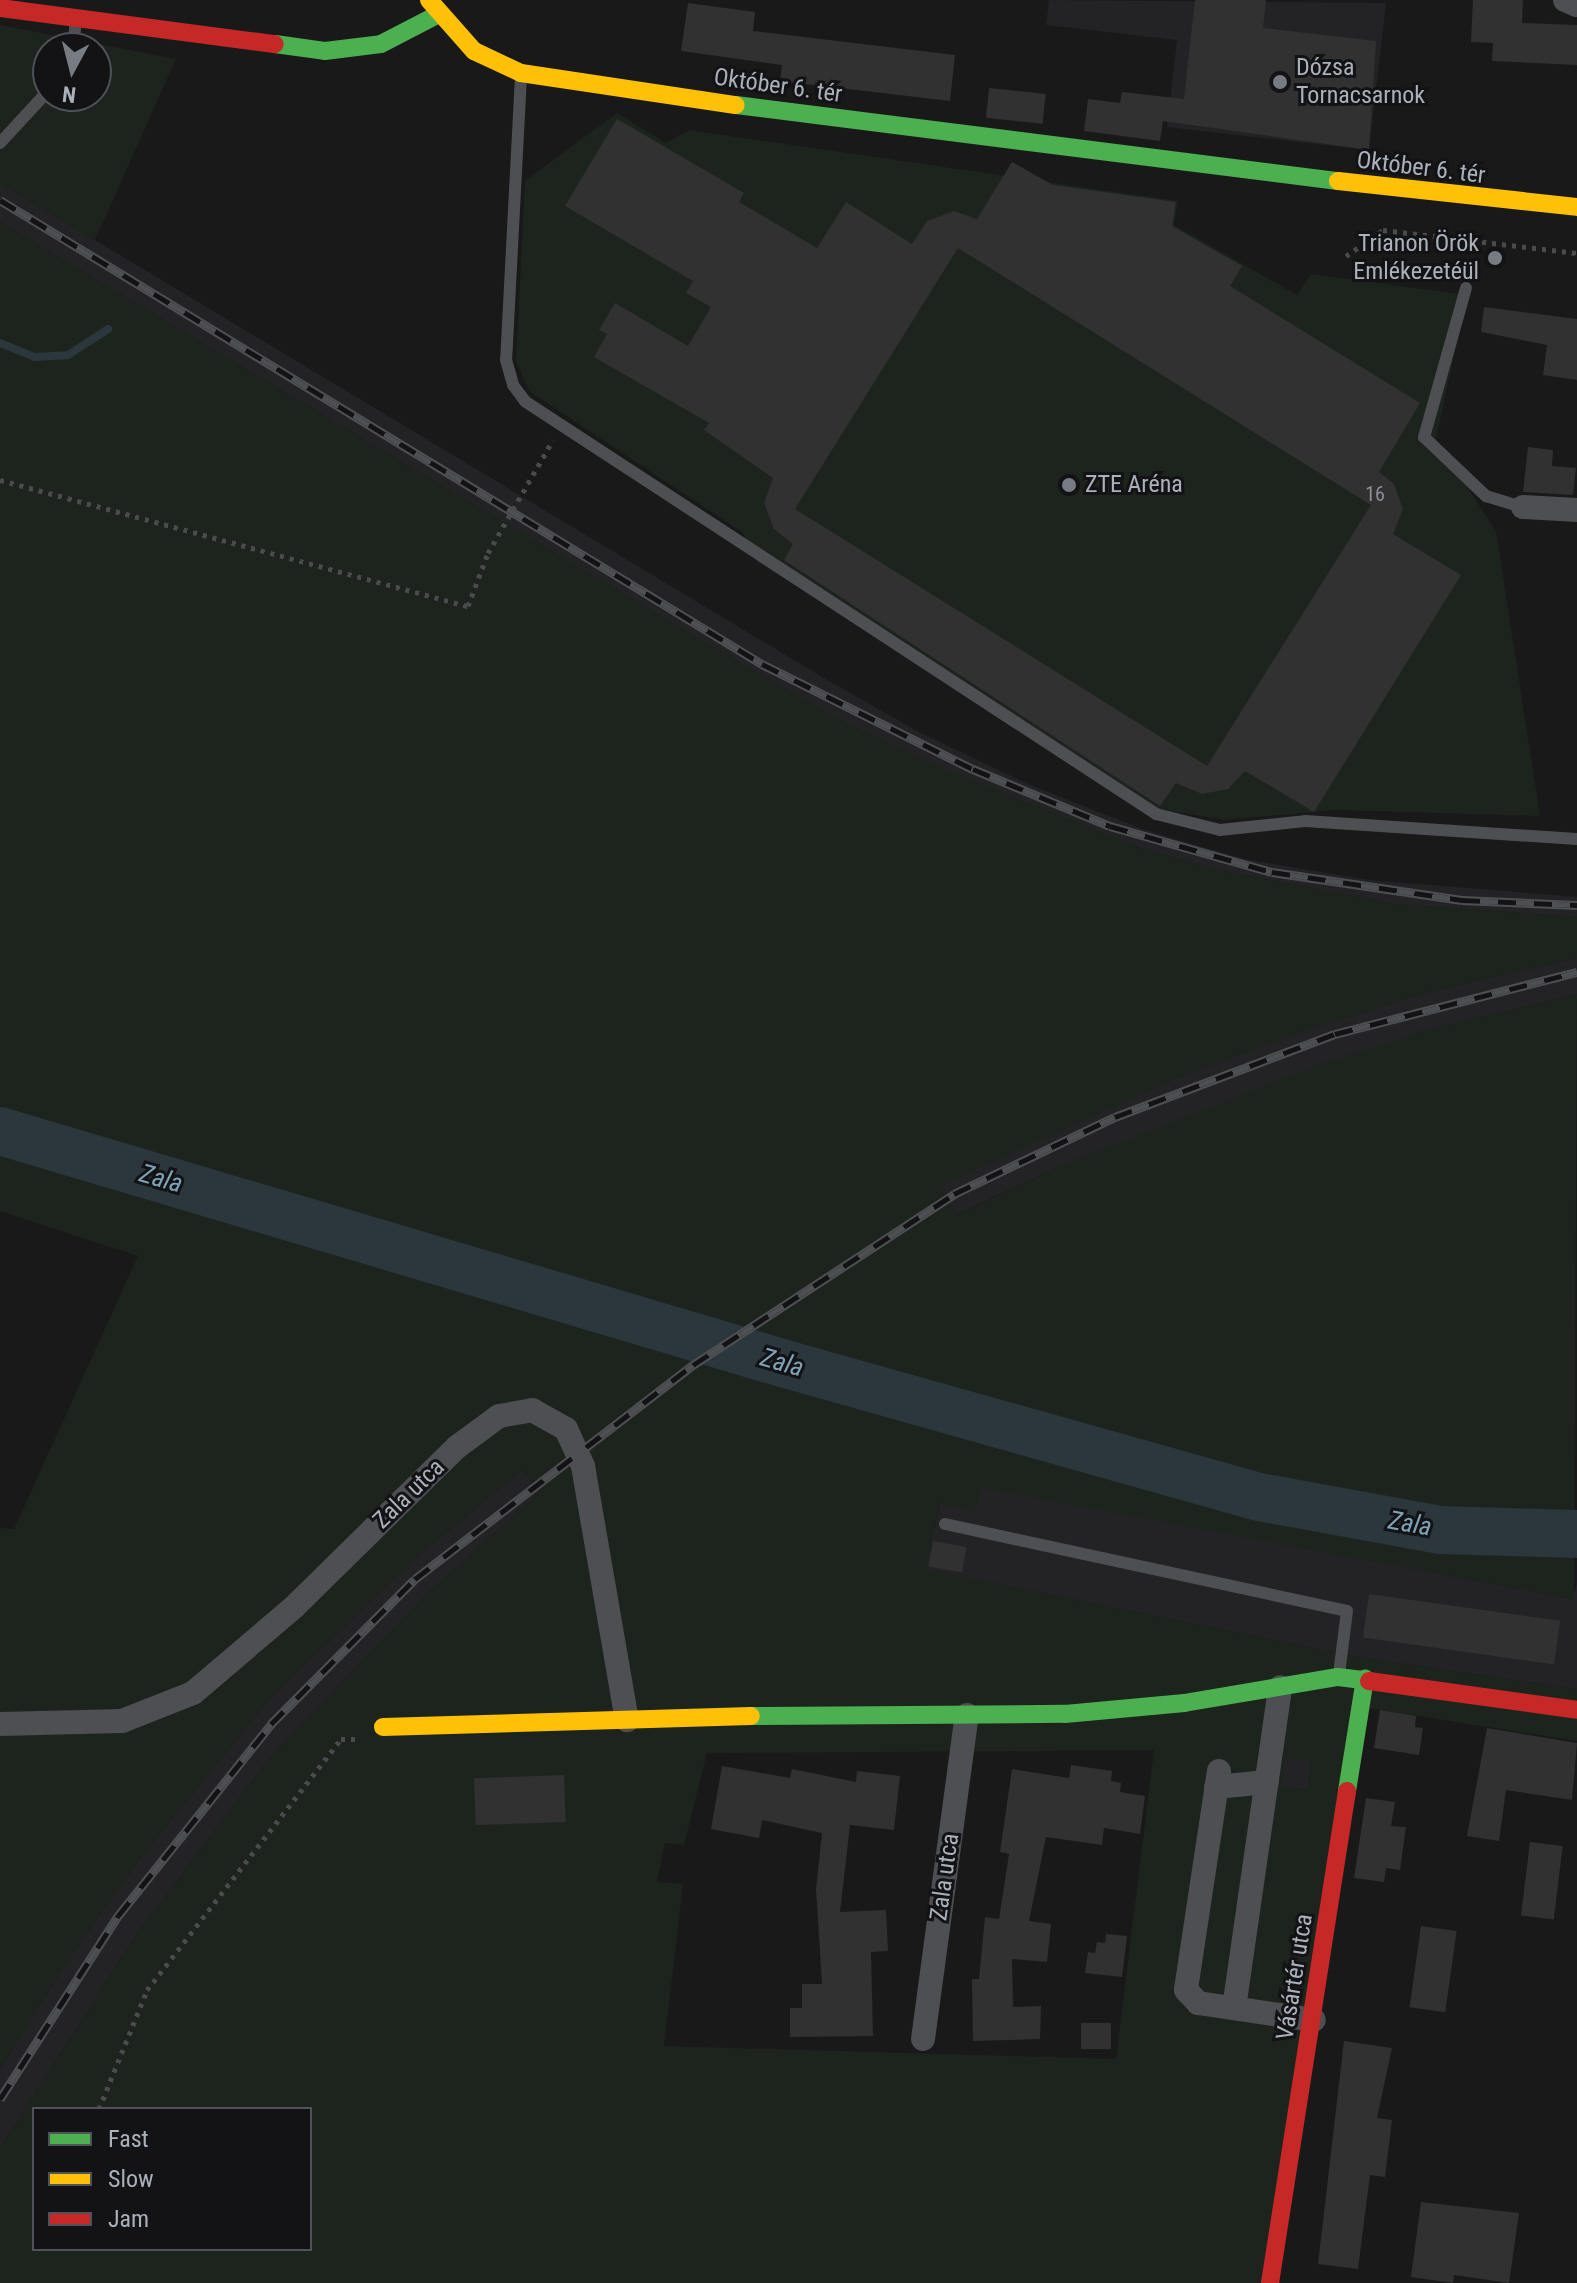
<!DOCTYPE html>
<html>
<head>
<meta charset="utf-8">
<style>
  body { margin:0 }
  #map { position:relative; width:1577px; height:2283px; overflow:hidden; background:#19191a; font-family:"Roboto Condensed",sans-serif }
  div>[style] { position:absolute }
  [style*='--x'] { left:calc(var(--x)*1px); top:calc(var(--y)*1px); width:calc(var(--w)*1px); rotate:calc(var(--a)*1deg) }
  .built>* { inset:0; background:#232326; transform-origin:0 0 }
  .green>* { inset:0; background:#1d241d }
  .stream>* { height:8px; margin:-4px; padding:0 4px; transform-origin:4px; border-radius:4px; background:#2b363d }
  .river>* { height:48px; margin:-24px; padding:0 24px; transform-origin:24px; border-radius:24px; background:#2b363d }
  .building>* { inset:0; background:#313132; transform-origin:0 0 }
  .path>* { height:5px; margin-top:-2.5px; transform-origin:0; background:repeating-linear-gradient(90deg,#494b4d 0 4px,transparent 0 10px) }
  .lane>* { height:12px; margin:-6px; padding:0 6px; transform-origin:6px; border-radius:6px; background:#4d4f53 }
  .street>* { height:24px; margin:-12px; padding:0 12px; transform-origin:12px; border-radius:12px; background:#4d4f53 }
  .fast>* { height:18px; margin:-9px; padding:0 9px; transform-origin:9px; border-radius:9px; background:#4caf50 }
  .slow>* { height:18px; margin:-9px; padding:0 9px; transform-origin:9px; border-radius:9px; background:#ffc107 }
  .jam>* { height:18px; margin:-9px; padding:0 9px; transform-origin:9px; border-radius:9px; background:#c62828 }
  .rail>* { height:9px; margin-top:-4.5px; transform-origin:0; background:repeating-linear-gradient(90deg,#131316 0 18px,#4d4f52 0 36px); box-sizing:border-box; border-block:2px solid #4d4f52 }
  .dots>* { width:22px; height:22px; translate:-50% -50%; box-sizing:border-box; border:4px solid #131316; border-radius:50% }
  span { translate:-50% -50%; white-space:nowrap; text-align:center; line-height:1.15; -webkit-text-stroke:6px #131316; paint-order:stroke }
  .number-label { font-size:20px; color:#8c9199 }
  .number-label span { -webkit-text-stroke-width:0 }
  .poi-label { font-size:24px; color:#aab1bb }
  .left { translate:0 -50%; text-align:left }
  .right { translate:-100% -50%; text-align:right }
  .street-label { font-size:24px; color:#aab1bb }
  .water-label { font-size:26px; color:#7fa3b8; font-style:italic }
  .legend { position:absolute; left:32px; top:2107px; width:280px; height:144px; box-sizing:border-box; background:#131316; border:2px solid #4f5258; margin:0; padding:10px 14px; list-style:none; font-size:24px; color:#aab1bb }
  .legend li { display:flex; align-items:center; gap:16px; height:40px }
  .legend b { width:40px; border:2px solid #4f5258 }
  .north { position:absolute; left:32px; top:32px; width:80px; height:80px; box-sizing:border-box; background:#131316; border:2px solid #4f5258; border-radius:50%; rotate:187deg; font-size:22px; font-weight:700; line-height:32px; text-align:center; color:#aab1bb }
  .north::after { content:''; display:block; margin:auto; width:28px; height:36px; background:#777c83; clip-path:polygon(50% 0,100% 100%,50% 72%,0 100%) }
</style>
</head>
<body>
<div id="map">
  <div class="built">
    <div style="clip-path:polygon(1049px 0,1386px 3px,1369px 150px,1167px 127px,1177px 40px,1046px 25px)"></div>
    <div style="clip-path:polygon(0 183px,824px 678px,919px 732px,1028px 784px,1142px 829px,1243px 859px,1369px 880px,1577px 897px,1577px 917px,1395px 904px,1218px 870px,1138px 847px,949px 771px,845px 723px,704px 642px,0 222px)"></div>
    <div style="clip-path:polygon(1577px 958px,1577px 994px,1419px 1032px,1065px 1164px,955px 1215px,941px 1185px,1176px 1078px,1307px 1030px,1429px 992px)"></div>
    <div style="clip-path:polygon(522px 1470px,540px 1492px,427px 1594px,270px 1757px,136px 1935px,0 2148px,0 2069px,66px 1963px,141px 1857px,272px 1696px,418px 1556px)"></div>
    <div style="clip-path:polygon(981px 1487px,1573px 1599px,1577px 1582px,1577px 1689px,1357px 1657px,925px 1569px,940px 1502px)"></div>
    <div style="left:1283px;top:1758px;width:28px;height:29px;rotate:4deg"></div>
  </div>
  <div class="green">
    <div style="clip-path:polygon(evenodd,0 25px,176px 59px,95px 240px,0 183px,0 25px,48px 48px,96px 48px,96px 96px,48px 96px,48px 48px)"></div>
    <div style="clip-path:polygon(617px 113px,666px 143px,689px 130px,1178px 201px,1174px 225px,1297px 295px,1311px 274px,1467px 295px,1436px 439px,1496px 531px,1540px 816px,1336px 810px,1224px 820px,1160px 809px,757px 562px,743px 533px,529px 391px,516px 361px,525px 181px)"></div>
    <div style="clip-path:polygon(evenodd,0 222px,704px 642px,845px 723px,949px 771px,1138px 847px,1218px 870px,1395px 904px,1577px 917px,1577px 958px,1429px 992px,1307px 1030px,1176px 1078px,942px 1185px,956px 1215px,1065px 1164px,1317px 1065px,1419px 1032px,1577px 994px,1574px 1599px,981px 1488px,974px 1512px,939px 1503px,926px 1569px,1357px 1657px,1577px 1689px,1577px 1741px,1367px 1708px,1278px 2283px,0 2283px,0 2148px,136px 1935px,270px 1757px,427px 1594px,540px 1492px,522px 1470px,418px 1556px,272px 1696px,141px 1857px,66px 1963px,0 2069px,0 1528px,14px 1529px,138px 1256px,0 1211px,0 222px,1154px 1750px,1116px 2059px,664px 2046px,683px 1884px,657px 1882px,665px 1843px,684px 1845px,707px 1753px,1154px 1750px,0 222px,1284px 1758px,1311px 1761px,1309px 1789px,1282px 1787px,1284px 1758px,0 222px,34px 2109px,310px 2109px,310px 2249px,34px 2249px,34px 2109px)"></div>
  </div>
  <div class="stream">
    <div style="--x:0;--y:343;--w:37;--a:22"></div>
    <div style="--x:34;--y:357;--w:34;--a:-3"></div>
    <div style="--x:68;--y:355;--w:48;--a:-33"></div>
  </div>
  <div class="river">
    <div style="--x:0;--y:1131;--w:816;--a:16.52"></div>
    <div style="--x:782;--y:1363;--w:495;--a:15.7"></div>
    <div style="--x:1259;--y:1497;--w:185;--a:10.3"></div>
    <div style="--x:1441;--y:1530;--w:136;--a:1.7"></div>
  </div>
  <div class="building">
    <div style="clip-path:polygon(1195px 0,1266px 0,1263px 28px,1376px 41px,1369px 150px,1163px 121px,1160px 141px,1084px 131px,1088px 99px,1120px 103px,1122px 92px,1184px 99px)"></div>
    <div style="clip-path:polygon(1473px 0,1523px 0,1522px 23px,1577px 25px,1577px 65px,1492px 61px,1493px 43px,1471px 42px)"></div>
    <div style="clip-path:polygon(688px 3px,755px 12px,753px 31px,955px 55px,950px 101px,780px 81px,782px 65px,681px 51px)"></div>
    <div style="left:989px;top:88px;width:57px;height:30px;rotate:6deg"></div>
    <div style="clip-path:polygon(evenodd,617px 119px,744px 193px,739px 202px,817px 248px,846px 202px,912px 244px,927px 221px,954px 211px,977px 219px,1012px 162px,1053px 185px,1176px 202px,1172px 226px,1242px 266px,1230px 286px,1420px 403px,1379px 472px,1394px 484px,1403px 509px,1393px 534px,1461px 575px,1314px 812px,1245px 771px,1228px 789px,1202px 794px,1176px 783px,1160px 806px,784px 560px,793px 544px,774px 529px,764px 503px,773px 478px,704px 430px,709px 423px,594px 357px,607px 334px,599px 330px,615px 303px,688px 346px,711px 307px,686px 293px,693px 281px,565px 206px,617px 119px,958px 248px,1371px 505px,1207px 766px,795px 509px,958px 248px)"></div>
    <div style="clip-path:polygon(1484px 307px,1577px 319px,1577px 380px,1543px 375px,1547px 345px,1481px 332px)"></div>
    <div style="clip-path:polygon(1528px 447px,1553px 450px,1552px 466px,1576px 468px,1573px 495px,1523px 492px)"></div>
    <div style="left:933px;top:1541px;width:34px;height:26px;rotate:10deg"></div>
    <div style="left:1369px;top:1594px;width:193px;height:44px;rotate:8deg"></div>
    <div style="clip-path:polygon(1380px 1710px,1416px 1716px,1415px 1727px,1423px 1728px,1419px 1755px,1374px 1748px)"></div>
    <div style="clip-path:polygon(1487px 1728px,1577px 1743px,1572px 1800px,1506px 1790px,1499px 1841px,1467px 1836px)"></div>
    <div style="clip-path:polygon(1071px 1765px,1112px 1771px,1111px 1781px,1121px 1783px,1120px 1792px,1145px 1796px,1140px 1834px,1104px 1828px,1102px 1845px,1046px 1837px,1029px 1921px,1051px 1924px,1047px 1962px,1012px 1959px,1013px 2007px,1041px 2006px,1040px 2039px,973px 2041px,972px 1979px,979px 1979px,985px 1917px,999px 1919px,1009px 1854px,1000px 1852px,1012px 1769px,1069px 1778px)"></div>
    <div style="clip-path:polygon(722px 1766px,790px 1778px,792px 1769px,856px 1782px,857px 1771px,900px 1776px,894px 1830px,850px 1825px,840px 1912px,886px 1910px,888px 1951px,871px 1952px,873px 2036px,790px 2037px,790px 2008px,802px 2008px,802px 1984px,822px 1984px,816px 1889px,822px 1833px,762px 1820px,759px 1838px,711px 1829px)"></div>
    <div style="left:564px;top:1775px;width:47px;height:90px;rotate:88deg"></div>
    <div style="clip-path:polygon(1366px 1798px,1395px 1802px,1391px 1826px,1406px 1827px,1400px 1870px,1386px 1868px,1384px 1882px,1354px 1878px)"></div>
    <div style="left:1530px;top:1842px;width:33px;height:74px;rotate:7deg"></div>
    <div style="left:1421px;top:1926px;width:36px;height:82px;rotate:8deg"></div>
    <div style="clip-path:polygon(1106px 1934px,1127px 1936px,1122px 1977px,1085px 1973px,1088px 1952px,1095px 1953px,1097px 1942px,1105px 1943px)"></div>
    <div style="left:1081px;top:2023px;width:30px;height:26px"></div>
    <div style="clip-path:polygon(1344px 2041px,1392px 2048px,1377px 2118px,1392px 2120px,1385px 2177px,1370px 2175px,1358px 2269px,1318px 2264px)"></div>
    <div style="clip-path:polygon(1421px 2202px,1519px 2213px,1509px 2283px,1454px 2275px,1453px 2283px,1411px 2277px)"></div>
  </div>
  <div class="path">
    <div style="--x:1346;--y:256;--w:45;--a:-35.1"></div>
    <div style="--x:1383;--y:230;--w:195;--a:6.8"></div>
    <div style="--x:0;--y:480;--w:485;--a:15.1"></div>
    <div style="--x:468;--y:606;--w:57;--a:-69.3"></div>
    <div style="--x:488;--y:553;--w:130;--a:-60.1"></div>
    <div style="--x:99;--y:2109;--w:128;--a:-68"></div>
    <div style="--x:147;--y:1990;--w:317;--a:-52.3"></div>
    <div style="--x:341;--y:1739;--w:16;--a:0"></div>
  </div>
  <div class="lane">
    <div style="--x:73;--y:48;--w:27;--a:-84"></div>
    <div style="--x:521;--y:76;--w:284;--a:93"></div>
    <div style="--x:506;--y:360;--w:26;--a:74"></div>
    <div style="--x:513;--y:385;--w:21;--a:53"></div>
    <div style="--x:526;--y:402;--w:753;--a:33.18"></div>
    <div style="--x:1156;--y:814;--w:66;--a:14"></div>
    <div style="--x:1220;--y:830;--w:85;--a:-6"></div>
    <div style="--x:1305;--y:821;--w:273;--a:3.8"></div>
    <div style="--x:0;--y:143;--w:71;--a:-47.3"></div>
    <div style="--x:1466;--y:288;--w:155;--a:105.7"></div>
    <div style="--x:1424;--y:437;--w:86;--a:43.6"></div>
    <div style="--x:1486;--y:496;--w:39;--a:17"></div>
    <div style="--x:945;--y:1524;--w:411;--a:12.2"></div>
    <div style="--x:1347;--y:1611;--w:64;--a:97.2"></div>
  </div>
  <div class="street">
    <div style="--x:1565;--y:0;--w:13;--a:23"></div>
    <div style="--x:1523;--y:507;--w:54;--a:3.2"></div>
    <div style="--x:0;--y:1724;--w:122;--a:-1.4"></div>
    <div style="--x:122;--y:1721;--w:76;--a:-21.5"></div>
    <div style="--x:193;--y:1693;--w:133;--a:-40.4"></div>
    <div style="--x:294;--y:1607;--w:228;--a:-44.5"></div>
    <div style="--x:457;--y:1447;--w:52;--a:-36.4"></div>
    <div style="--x:499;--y:1416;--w:34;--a:-10"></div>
    <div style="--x:532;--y:1410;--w:39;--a:29"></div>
    <div style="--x:566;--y:1429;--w:41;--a:65.3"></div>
    <div style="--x:583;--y:1466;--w:258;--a:80.2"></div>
    <div style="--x:1219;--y:1771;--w:221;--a:98.6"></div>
    <div style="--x:1186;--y:1990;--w:18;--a:47"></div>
    <div style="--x:1198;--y:2003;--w:117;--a:8.3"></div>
    <div style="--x:1216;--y:1787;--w:51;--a:-5.6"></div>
    <div style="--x:1234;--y:2008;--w:324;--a:-81.8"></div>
    <div style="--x:923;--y:2039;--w:327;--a:-82.3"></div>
  </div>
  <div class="fast">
    <div style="--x:275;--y:44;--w:50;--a:8"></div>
    <div style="--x:325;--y:51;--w:56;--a:-7.1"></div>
    <div style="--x:381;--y:44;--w:63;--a:-27.4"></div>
    <div style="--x:736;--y:105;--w:607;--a:7.2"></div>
    <div style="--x:751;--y:1716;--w:314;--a:-0.4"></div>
    <div style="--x:1065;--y:1714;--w:120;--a:-5.3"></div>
    <div style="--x:1184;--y:1703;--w:156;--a:-9.6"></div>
    <div style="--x:1338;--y:1677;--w:31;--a:7"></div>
    <div style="--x:1347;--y:1791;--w:114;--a:-80.9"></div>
  </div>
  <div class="slow">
    <div style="--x:429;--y:0;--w:68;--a:48.6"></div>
    <div style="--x:474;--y:51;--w:52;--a:25.1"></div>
    <div style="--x:521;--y:73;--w:217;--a:8.5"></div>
    <div style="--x:1338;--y:181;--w:240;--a:6.2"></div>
    <div style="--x:383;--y:1727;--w:368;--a:-1.7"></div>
  </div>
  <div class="jam">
    <div style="--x:0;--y:8;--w:277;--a:7.5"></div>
    <div style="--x:1369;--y:1681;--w:210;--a:7.9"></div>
    <div style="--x:1270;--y:2283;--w:498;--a:-81.1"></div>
  </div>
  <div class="rail">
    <div style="--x:0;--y:200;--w:892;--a:31.34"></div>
    <div style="--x:762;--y:664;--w:236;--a:26.5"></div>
    <div style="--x:973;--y:769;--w:148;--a:22.6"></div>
    <div style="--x:1110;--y:826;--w:168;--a:15.9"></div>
    <div style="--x:1272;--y:872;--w:192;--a:8.4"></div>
    <div style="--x:1462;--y:900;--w:115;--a:2.5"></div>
    <div style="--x:0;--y:2099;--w:218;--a:-57.2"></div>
    <div style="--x:118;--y:1916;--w:246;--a:-51.4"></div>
    <div style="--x:271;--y:1724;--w:204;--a:-45.2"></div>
    <div style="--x:415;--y:1579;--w:351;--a:-37.6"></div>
    <div style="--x:693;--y:1365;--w:312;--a:-33.2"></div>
    <div style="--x:954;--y:1194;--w:178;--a:-25.6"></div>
    <div style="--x:1115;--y:1117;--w:235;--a:-20.7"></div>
    <div style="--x:1335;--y:1034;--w:250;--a:-14.4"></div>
  </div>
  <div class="dots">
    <div style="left:1280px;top:82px;background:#777c83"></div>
    <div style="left:1495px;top:258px;background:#777c83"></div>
    <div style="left:1069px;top:485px;background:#777c83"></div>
  </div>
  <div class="number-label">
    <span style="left:1375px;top:494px">16</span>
  </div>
  <div class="poi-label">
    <span class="left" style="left:1296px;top:82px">Dózsa<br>Tornacsarnok</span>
    <span class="right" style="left:1479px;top:258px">Trianon Örök<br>Emlékezetéül</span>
    <span class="left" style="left:1085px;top:485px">ZTE Aréna</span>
  </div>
  <div class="street-label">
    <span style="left:778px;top:86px;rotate:8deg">Október 6. tér</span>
    <span style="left:1421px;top:168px;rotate:7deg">Október 6. tér</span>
    <span style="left:409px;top:1494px;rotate:-44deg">Zala utca</span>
    <span style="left:945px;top:1877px;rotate:-82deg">Zala utca</span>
    <span style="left:1295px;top:1977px;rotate:-81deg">Vásártér utca</span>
  </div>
  <div class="water-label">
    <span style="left:161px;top:1179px;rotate:16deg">Zala</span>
    <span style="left:782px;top:1363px;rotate:16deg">Zala</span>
    <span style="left:1410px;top:1524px;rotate:10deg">Zala</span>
  </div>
  <ul class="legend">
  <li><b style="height:10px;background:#4caf50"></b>Fast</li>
  <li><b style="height:10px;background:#ffc107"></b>Slow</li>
  <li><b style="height:10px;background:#c62828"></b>Jam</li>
  </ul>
  <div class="north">N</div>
</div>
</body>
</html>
